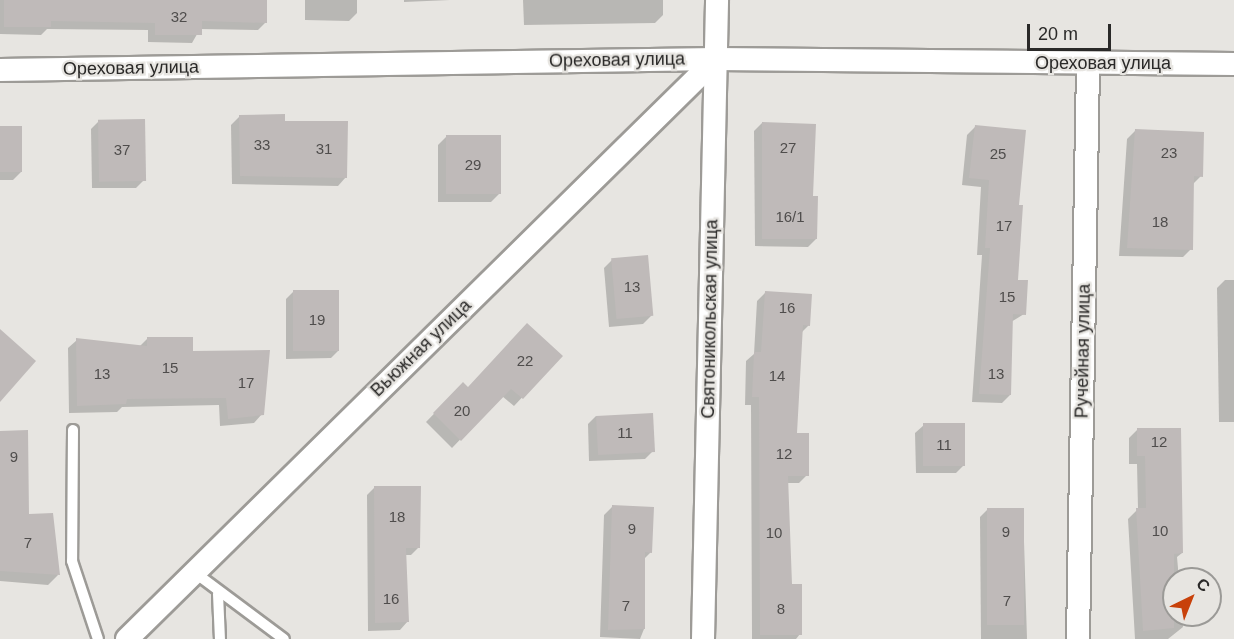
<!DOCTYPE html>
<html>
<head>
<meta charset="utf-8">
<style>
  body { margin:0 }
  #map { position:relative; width:1234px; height:639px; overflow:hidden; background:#e7e5e1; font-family:Arial,sans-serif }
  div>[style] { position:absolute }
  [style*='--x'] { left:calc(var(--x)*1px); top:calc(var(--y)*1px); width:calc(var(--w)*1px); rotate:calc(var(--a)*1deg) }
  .shadow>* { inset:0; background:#0003 }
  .building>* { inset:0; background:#bfbab9; transform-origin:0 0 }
  .roads { filter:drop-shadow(2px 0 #9d9b97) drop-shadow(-2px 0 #9d9b97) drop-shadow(0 2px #9d9b97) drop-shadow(0 -2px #9d9b97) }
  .service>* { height:10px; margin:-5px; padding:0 5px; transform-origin:5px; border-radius:5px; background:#fff }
  .minor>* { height:22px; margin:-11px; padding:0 11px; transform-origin:11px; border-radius:11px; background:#fff }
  span { translate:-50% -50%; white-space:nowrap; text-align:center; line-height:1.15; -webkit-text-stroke:4.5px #e7e5e1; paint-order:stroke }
  .number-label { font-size:15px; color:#4f4d4c }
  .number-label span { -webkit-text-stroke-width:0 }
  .street-label { font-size:18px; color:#2a2928 }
  .north { position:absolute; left:1162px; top:567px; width:60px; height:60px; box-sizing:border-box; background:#e7e5e1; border:2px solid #9b9a97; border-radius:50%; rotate:43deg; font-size:16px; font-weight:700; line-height:24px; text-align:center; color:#2a2928 }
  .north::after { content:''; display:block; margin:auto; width:21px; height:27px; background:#c8410a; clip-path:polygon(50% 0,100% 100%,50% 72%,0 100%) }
  .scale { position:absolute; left:1027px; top:24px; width:84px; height:27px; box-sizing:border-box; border:3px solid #2a2928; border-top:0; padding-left:8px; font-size:18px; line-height:21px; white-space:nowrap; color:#2a2928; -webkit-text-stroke:4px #e7e5e1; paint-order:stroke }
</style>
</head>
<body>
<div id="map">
  <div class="shadow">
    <div style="clip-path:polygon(0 0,266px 0,266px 22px,258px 30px,200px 29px,192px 43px,148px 42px,148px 30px,47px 29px,41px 35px,0 34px)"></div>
    <div style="clip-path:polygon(305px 0,357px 0,357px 13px,349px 21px,305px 20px)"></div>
    <div style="clip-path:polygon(404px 0,450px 0,404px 2px)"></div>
    <div style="clip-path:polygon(523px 0,663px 0,663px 15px,655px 23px,524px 25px)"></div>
    <div style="clip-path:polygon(239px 117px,284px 122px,346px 177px,338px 186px,232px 184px,231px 125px)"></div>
    <div style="clip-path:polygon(99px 121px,144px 180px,136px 188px,92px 188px,91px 129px)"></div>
    <div style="clip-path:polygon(762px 123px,811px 197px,816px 239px,808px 247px,755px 246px,754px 131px)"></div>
    <div style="clip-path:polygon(975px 127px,1017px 206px,1016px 281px,1024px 314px,1011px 322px,1010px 395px,1002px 403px,972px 402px,982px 255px,977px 255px,981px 187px,962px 185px,967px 135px)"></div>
    <div style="clip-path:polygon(0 128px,21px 172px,13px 180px,0 180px)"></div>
    <div style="clip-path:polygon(1135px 131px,1201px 176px,1193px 184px,1191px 249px,1183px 257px,1119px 256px,1127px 139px)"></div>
    <div style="clip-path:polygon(446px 137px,499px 194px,491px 202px,438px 202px,438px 145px)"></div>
    <div style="clip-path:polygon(612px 260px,651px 316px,643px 324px,609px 327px,604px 268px)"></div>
    <div style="clip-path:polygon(1225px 280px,1234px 280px,1234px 422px,1219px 422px,1217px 288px)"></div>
    <div style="clip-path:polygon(294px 291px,339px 350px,331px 358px,286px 359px,286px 299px)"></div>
    <div style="clip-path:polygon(765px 293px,809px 325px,801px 333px,796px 434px,807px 475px,799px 483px,786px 483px,791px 585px,800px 634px,796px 639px,752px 639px,751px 405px,745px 405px,746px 361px,754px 354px,757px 301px)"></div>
    <div style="clip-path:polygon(147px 339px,192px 352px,262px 414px,254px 423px,220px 426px,219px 405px,122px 407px,117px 412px,69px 413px,68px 348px,77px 340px,139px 347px)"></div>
    <div style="clip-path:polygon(561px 356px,514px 406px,502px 396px,452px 448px,426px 422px,463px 384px,468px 388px)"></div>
    <div style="clip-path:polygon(596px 416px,653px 451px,645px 459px,589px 461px,588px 424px)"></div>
    <div style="clip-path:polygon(924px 425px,964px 465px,956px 473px,916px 473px,915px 433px)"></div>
    <div style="clip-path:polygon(1138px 429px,1182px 553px,1177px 557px,1179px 579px,1174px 579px,1174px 615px,1182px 615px,1183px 627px,1168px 639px,1135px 639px,1128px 519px,1138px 509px,1137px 464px,1129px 464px,1129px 438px)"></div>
    <div style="clip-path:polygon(0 432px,28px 516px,58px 575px,48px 585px,0 581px)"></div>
    <div style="clip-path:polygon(375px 487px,419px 547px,411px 555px,404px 555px,408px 621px,400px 630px,368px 631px,367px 495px)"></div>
    <div style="clip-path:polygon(612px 507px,651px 552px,643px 560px,644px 629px,640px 639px,600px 637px,604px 515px)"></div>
    <div style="clip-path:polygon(988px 509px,1023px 509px,1027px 639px,981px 639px,980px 517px)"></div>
  </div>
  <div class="building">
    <div style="clip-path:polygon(4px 0,267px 0,267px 23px,202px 21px,202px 35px,155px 35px,155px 23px,51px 21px,51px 27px,4px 27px)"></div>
    <div style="clip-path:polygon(285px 114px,285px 121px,348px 121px,347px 178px,240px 176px,239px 115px)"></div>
    <div style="left:145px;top:119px;width:62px;height:47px;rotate:89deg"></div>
    <div style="clip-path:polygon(762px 122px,816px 124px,813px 196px,818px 196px,817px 239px,762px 239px)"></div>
    <div style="clip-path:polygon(975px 125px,1026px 130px,1019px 205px,1023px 205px,1018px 280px,1028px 280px,1026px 315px,1013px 314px,1011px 395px,979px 394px,990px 248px,985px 248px,989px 180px,969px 178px)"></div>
    <div style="left:0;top:126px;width:22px;height:46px"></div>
    <div style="clip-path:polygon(1135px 129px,1204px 132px,1203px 177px,1194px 176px,1193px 250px,1127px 248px)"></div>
    <div style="left:446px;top:135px;width:55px;height:59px"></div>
    <div style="left:648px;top:255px;width:61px;height:37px;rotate:85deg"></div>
    <div style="left:293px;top:290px;width:46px;height:61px"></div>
    <div style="clip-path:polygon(765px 291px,812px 294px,810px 326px,803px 325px,797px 433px,809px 433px,809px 476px,788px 476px,792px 584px,802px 584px,802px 635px,760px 635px,759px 397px,752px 397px,754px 352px,761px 352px)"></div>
    <div style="clip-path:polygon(527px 323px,563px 356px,523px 399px,511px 389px,461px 441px,433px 413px,463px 382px,468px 387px)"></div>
    <div style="clip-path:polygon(0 329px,36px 361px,0 402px)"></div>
    <div style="clip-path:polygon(147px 337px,193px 337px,193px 351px,270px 350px,264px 415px,228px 419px,226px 398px,127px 399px,126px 404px,77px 406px,76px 338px,147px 346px)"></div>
    <div style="left:653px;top:413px;width:39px;height:57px;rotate:87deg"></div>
    <div style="left:923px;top:423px;width:42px;height:43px"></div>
    <div style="clip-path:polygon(1137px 428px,1181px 428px,1183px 553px,1174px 554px,1174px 628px,1143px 631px,1136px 508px,1146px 508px,1145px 456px,1137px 456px)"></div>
    <div style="clip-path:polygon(28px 430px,29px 514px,53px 513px,60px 575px,0 571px,0 431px)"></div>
    <div style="clip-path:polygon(374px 486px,421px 486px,420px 548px,406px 548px,409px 622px,375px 623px)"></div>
    <div style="clip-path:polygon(612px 505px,654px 507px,652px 553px,645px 552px,645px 629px,608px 630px)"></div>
    <div style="left:987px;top:508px;width:37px;height:117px"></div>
  </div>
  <div class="roads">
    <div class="service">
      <div style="--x:73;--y:430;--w:131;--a:90.4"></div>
      <div style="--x:72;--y:561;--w:82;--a:71.6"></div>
      <div style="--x:194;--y:572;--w:112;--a:36.7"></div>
      <div style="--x:218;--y:594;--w:45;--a:87.5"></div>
    </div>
    <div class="minor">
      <div style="--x:0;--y:70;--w:716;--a:-0.88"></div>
      <div style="--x:716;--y:59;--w:518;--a:0.55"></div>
      <div style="--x:127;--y:639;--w:827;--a:-44.56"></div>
      <div style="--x:703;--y:639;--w:639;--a:-88.74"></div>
      <div style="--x:1078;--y:639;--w:575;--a:-89"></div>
    </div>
  </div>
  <div class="number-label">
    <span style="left:179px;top:17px">32</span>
    <span style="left:262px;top:145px">33</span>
    <span style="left:788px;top:148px">27</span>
    <span style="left:324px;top:149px">31</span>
    <span style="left:122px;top:150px">37</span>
    <span style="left:1169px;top:153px">23</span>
    <span style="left:998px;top:154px">25</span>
    <span style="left:473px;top:165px">29</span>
    <span style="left:790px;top:217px">16/1</span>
    <span style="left:1160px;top:222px">18</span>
    <span style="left:1004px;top:226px">17</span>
    <span style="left:632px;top:287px">13</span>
    <span style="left:1007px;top:297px">15</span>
    <span style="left:787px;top:308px">16</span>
    <span style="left:317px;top:320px">19</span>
    <span style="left:525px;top:361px">22</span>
    <span style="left:170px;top:368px">15</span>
    <span style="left:102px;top:374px">13</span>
    <span style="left:996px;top:374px">13</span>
    <span style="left:777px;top:376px">14</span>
    <span style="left:246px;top:383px">17</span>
    <span style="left:462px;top:411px">20</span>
    <span style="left:625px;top:433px">11</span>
    <span style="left:1159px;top:442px">12</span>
    <span style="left:944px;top:445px">11</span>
    <span style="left:784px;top:454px">12</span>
    <span style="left:14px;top:457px">9</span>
    <span style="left:397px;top:517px">18</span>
    <span style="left:632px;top:529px">9</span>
    <span style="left:1160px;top:531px">10</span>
    <span style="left:1006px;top:532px">9</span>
    <span style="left:774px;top:533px">10</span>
    <span style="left:28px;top:543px">7</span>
    <span style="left:391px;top:599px">16</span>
    <span style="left:1007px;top:601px">7</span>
    <span style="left:626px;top:606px">7</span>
    <span style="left:781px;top:609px">8</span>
  </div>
  <div class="street-label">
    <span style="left:617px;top:60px;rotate:-1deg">Ореховая улица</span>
    <span style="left:1103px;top:63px">Ореховая улица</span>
    <span style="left:131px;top:68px;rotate:-1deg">Ореховая улица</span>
    <span style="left:710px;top:319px;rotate:-89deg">Святоникольская улица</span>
    <span style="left:421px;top:348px;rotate:-44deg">Вьюжная улица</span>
    <span style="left:1083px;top:351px;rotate:-89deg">Ручейная улица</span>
  </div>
  <div class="north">С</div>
  <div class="scale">20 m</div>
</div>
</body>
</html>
